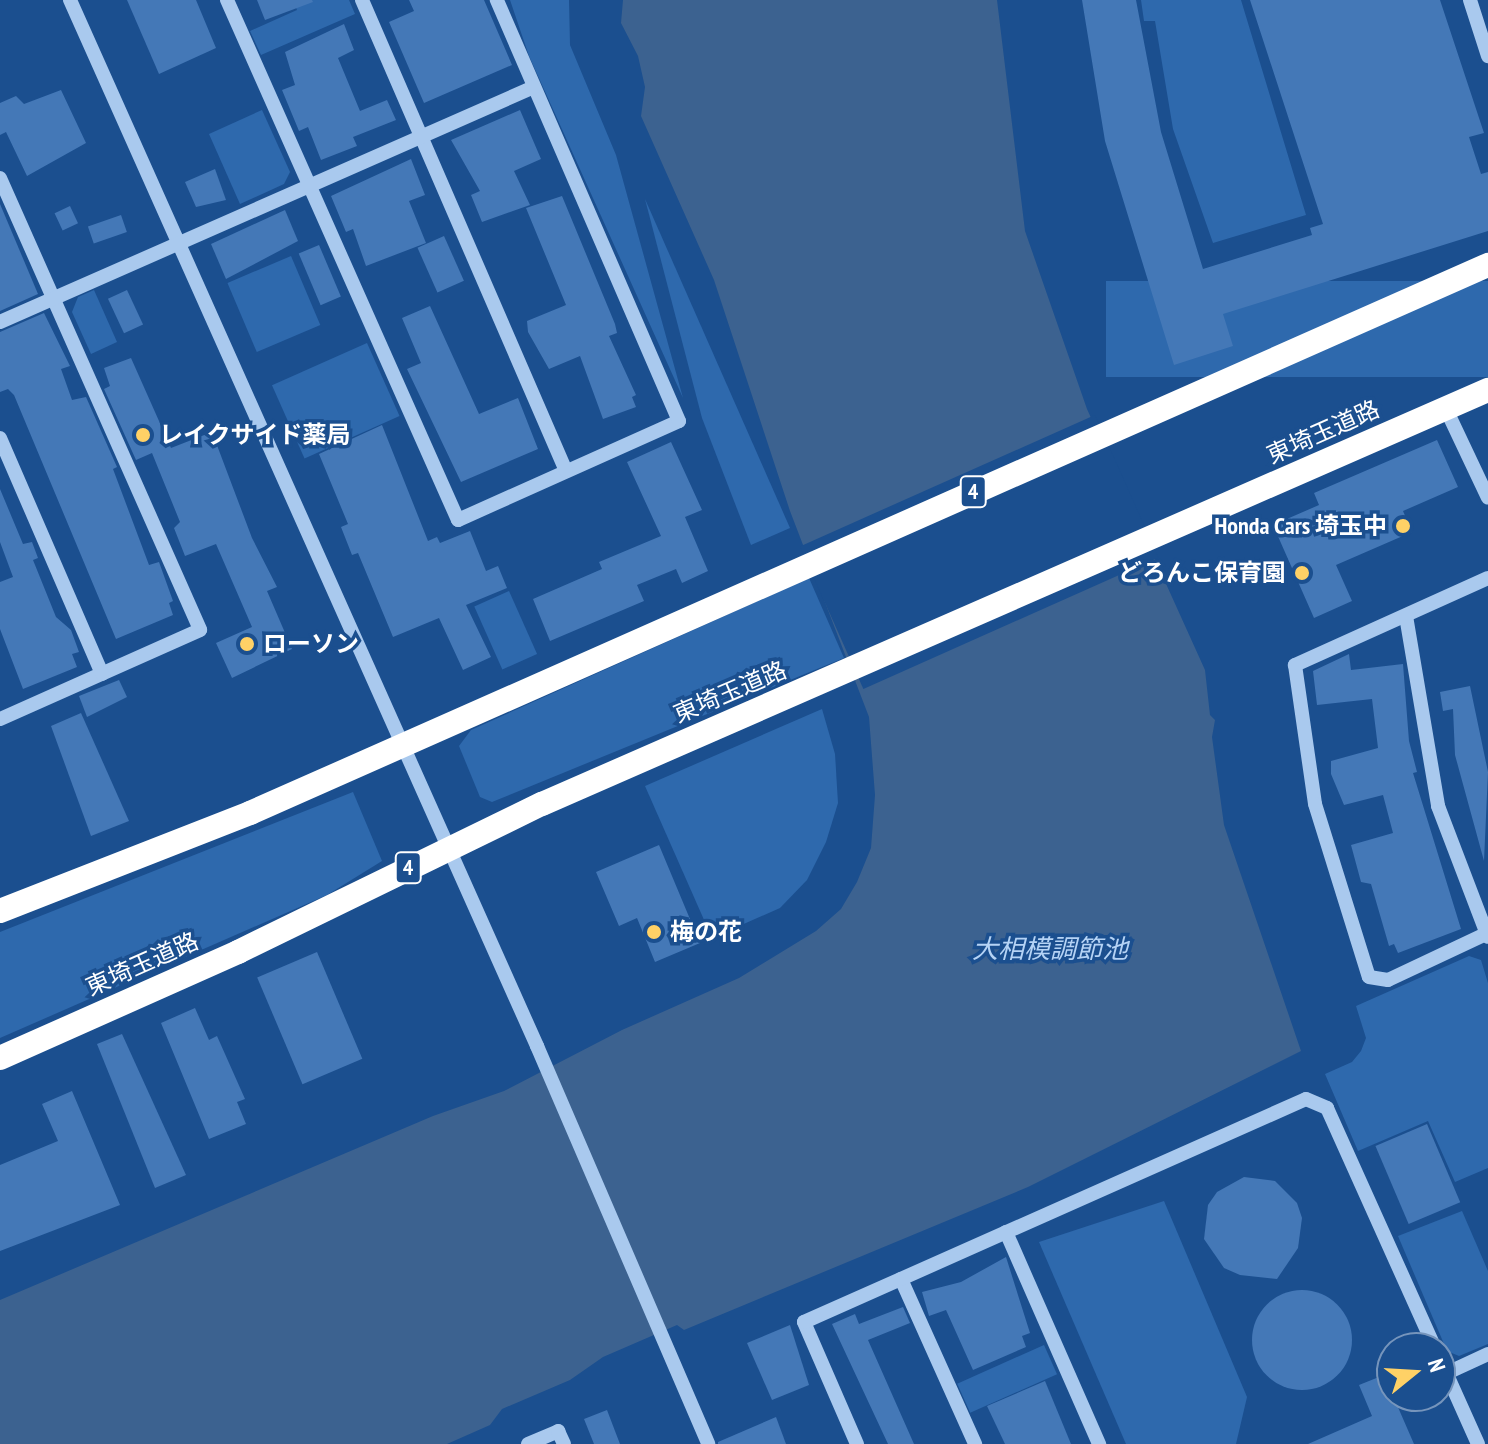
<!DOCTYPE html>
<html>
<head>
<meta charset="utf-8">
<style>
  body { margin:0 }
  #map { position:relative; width:1488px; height:1444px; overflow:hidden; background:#1b4f8f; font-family:"PT Sans Narrow","Noto Sans JP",sans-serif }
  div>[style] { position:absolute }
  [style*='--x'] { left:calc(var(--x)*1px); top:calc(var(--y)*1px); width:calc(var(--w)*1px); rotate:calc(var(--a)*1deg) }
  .green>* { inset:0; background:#2e69ad; transform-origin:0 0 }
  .water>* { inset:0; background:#3c6290 }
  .pier>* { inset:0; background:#1b4f8f; transform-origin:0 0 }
  .building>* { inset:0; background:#4478b7; transform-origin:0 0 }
  .round { border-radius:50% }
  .minor>* { height:14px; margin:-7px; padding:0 7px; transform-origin:7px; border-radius:7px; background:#a9c9ee }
  .highway>* { height:24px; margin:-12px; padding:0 12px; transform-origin:12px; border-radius:12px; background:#fff }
  .dots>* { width:22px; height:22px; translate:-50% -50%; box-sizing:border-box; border:4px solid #1b4f8f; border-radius:50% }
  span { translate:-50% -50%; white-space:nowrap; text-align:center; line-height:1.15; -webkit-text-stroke:7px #1b4f8f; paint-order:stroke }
  .shield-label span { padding:2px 6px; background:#1b4f8f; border:2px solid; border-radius:6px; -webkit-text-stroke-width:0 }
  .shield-label { font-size:22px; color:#fff; font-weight:700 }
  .street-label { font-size:24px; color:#fff }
  .poi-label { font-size:24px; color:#fff; font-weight:700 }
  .left { translate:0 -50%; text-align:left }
  .right { translate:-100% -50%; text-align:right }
  .water-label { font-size:26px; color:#b5d3f5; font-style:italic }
  .north { position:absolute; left:1376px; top:1332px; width:80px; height:80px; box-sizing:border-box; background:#1b4f8f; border:2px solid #7695bc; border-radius:50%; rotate:72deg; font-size:22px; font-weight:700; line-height:32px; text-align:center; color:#fff }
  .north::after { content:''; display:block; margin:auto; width:28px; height:36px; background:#ffd166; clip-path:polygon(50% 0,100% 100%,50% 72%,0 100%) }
</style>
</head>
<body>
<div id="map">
  <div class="green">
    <div style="clip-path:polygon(293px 0,349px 0,355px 14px,261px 55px,250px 31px,297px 10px)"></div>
    <div style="clip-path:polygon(510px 0,569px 0,570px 45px,616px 155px,683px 398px,529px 56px)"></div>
    <div style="clip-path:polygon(1141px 0,1241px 0,1306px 215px,1213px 243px,1173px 129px,1155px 21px,1144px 21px)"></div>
    <div style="clip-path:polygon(262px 110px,290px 172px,284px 184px,240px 204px,209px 134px)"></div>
    <div style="clip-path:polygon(645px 199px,790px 528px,751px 545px,702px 418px)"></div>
    <div style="left:291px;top:256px;width:75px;height:69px;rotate:67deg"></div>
    <div style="left:1488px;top:281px;width:96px;height:382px;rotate:90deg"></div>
    <div style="clip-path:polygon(94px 290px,117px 342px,91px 354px,72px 312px,78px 297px)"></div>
    <div style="left:367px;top:343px;width:80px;height:104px;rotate:66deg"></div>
    <div style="clip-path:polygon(809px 578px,844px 658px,492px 802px,480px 797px,459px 746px,471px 730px)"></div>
    <div style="left:509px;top:591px;width:69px;height:38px;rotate:66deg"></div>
    <div style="clip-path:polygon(822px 709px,835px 754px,838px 803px,826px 842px,807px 880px,780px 908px,712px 938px,645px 786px)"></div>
    <div style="clip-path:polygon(353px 792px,382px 861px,327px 895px,0 1038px,0 932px)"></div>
    <div style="clip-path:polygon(1469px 956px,1481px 960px,1488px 983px,1488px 1168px,1455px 1182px,1428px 1121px,1358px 1151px,1325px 1074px,1352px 1062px,1361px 1051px,1366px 1038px,1356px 1006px)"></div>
    <div style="clip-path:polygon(1164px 1201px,1247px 1397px,1236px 1444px,1126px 1444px,1039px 1242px)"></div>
    <div style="clip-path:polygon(1462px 1211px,1488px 1271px,1488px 1344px,1459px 1356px,1447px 1351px,1398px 1236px)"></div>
    <div style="left:1044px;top:1345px;width:32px;height:95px;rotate:66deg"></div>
  </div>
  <div class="water">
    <div style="clip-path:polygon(623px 0,997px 0,1025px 231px,1087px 409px,1205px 670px,1210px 715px,1215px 720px,1212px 737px,1224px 825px,1301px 1051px,1028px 1187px,684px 1330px,677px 1325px,603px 1357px,570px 1380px,502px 1409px,490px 1425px,447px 1444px,0 1444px,0 1300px,433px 1116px,504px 1091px,622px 1030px,739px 978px,816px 931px,841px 909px,857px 882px,871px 848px,875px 795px,869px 717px,790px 511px,714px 280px,641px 116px,645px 87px,638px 56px,621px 23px)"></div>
  </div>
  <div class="pier">
    <div style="left:1095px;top:415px;width:156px;height:323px;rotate:66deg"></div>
  </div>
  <div class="building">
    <div style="clip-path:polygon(127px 0,196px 0,216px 48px,159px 74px)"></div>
    <div style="clip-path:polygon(257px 0,312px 0,313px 2px,265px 20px)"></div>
    <div style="clip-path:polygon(409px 0,484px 0,512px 65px,424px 103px,389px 22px,414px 11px)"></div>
    <div style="clip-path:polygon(1082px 0,1136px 0,1161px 132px,1203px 269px,1312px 235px,1310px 228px,1323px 224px,1250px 0,1440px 0,1484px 133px,1469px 137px,1481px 174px,1488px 172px,1488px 231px,1223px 314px,1233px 346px,1174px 365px,1105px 141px)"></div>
    <div style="clip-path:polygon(344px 24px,354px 50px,338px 58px,360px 111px,387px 100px,396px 120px,353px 137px,357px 146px,321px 160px,308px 127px,299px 131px,282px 90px,295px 85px,285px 52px)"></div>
    <div style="clip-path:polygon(61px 90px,86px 143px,27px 176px,6px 132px,0 135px,0 103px,16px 96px,24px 104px)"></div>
    <div style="clip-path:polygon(520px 110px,541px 159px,514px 171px,530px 205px,482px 222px,471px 195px,480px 191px,451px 140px)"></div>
    <div style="clip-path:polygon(411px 159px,425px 195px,409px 201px,426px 243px,366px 266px,353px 229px,346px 232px,331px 196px)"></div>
    <div style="clip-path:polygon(215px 169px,226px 200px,196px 207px,185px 182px)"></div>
    <div style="clip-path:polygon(562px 196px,615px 324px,617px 333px,609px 336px,636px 395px,632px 397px,636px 407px,603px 419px,580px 356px,549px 369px,528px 332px,527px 321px,566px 305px,526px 208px)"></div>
    <div style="clip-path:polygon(0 204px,38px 294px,0 311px)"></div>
    <div style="left:70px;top:206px;width:19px;height:17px;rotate:65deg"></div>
    <div style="clip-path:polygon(285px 210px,298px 241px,226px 279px,211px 244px)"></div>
    <div style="left:121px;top:215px;width:18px;height:35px;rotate:71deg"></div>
    <div style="left:444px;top:236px;width:49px;height:29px;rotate:66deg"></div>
    <div style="left:319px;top:245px;width:56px;height:22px;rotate:67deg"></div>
    <div style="left:127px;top:290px;width:38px;height:21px;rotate:65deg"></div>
    <div style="clip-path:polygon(430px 306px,479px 414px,518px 398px,538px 449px,461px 482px,407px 369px,421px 363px,402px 318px)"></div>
    <div style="clip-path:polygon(44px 313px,70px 366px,61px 369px,72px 400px,86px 397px,117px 467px,113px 469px,149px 565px,159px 562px,173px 601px,169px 603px,173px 615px,116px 639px,14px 395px,8px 389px,0 392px,0 332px)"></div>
    <div style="clip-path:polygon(131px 358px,171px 448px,212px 432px,252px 538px,277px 587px,267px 591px,292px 649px,232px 678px,216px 643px,252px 627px,216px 544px,185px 556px,174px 528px,180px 522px,152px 453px,136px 460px,104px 389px,110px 386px,104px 368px)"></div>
    <div style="clip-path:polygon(382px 425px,428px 541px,437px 537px,440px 543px,470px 531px,486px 571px,498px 566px,507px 588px,466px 605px,491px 657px,463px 670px,439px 618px,393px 637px,358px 553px,352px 555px,341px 527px,348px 524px,319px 454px)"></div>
    <div style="clip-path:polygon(1437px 440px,1458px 487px,1403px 511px,1412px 532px,1336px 565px,1352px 601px,1314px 618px,1273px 525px,1319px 505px,1314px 493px)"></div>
    <div style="clip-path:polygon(671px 442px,702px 510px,685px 517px,708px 571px,682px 583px,676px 569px,637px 585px,644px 601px,550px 641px,533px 599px,602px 569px,599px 562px,661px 536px,627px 462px)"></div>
    <div style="clip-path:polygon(0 489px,23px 544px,32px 542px,38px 558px,33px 560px,56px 617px,71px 630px,79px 652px,72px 654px,77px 667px,23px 689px,0 629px,0 582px,13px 577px,0 542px)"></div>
    <div style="clip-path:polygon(1349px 654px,1351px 670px,1403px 664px,1409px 741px,1417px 772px,1413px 773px,1461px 929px,1398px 953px,1394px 944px,1389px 946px,1371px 884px,1361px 882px,1351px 845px,1393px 833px,1383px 795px,1344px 805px,1331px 774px,1331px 761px,1378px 748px,1372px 699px,1317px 705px,1313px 671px)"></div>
    <div style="clip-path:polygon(119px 680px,127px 697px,87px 717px,79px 696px)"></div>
    <div style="clip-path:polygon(1470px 686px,1488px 772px,1484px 861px,1455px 755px,1453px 709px,1443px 711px,1440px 692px)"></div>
    <div style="clip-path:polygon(81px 713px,129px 821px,91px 836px,51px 726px)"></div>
    <div style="clip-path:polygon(659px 845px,700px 943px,655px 962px,637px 918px,619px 926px,596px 872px)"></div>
    <div style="left:317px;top:952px;width:116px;height:65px;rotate:67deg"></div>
    <div style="clip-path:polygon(195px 1008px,209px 1040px,217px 1036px,245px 1099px,237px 1102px,246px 1124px,209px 1139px,161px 1023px)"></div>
    <div style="clip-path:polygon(122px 1034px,186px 1175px,155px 1188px,97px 1044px)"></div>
    <div style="clip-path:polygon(72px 1091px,120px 1205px,0 1251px,0 1165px,58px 1141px,42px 1104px)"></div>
    <div style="left:1427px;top:1124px;width:85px;height:56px;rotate:67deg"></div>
    <div style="clip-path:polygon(1244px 1177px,1275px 1181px,1297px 1203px,1302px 1218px,1298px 1248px,1277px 1279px,1240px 1275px,1224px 1268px,1204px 1239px,1208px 1205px,1217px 1192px)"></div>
    <div style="clip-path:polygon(1006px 1257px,1030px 1333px,1022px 1336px,1026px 1347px,973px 1370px,946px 1310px,929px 1316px,922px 1292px,961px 1282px)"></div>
    <div class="round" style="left:1252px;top:1290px;width:100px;height:100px"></div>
    <div style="clip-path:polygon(903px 1307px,910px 1323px,868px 1340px,914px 1444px,888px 1444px,832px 1324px,855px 1314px,859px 1324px)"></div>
    <div style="clip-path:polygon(790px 1325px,809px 1385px,772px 1400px,747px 1343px)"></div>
    <div style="clip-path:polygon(1384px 1375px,1414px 1444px,1308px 1444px,1372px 1416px,1359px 1385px)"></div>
    <div style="clip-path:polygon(1045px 1381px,1071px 1444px,1005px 1444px,987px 1406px)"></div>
    <div style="clip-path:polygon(607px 1410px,615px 1431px,620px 1444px,594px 1444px,584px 1419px)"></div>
    <div style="clip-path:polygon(776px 1417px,786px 1444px,718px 1444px,718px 1442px)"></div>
  </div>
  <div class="minor">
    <div style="--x:70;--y:0;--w:1146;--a:65.94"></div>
    <div style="--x:537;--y:1046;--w:433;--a:66.7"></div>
    <div style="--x:227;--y:0;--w:569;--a:66.05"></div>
    <div style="--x:458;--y:520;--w:242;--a:-24.1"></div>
    <div style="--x:679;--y:421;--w:459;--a:-113.4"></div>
    <div style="--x:362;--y:0;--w:513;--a:66.58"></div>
    <div style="--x:1470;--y:0;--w:59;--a:72.2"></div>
    <div style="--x:0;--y:178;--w:494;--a:66.1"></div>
    <div style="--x:200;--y:630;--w:219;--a:156"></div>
    <div style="--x:0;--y:322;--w:583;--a:-23.75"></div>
    <div style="--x:1446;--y:409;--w:98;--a:64.7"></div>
    <div style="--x:0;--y:438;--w:257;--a:66.6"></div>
    <div style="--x:1488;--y:578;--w:212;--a:155.7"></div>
    <div style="--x:1295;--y:665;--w:140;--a:81.8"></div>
    <div style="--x:1315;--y:804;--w:181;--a:72.7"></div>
    <div style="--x:1369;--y:977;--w:19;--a:9"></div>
    <div style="--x:1388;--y:980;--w:110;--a:-25.2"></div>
    <div style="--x:1406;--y:616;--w:193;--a:80.4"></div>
    <div style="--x:1438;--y:806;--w:140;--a:69.1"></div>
    <div style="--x:1006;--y:1232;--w:232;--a:66.3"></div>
    <div style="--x:901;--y:1279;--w:181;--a:65.8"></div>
    <div style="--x:1440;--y:1359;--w:93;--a:65.9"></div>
    <div style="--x:1447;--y:1373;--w:45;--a:-24.9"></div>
    <div style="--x:528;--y:1444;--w:33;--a:-23"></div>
    <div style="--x:558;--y:1431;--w:14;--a:65"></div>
    <div style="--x:857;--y:1444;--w:133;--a:-113.5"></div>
    <div style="--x:804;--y:1322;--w:549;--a:-23.95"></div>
    <div style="--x:1306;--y:1099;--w:23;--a:23"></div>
    <div style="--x:1327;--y:1108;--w:263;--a:65.8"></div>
  </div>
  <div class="highway">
    <div style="--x:0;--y:911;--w:269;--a:-21.4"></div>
    <div style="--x:250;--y:813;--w:1354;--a:-23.88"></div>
    <div style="--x:0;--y:1058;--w:261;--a:-24"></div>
    <div style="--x:238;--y:952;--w:338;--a:-26"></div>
    <div style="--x:542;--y:804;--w:1033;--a:-23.64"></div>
  </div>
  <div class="dots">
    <div style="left:143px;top:435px;background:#ffd166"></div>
    <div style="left:1403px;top:526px;background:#ffd166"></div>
    <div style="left:1302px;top:573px;background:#ffd166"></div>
    <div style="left:247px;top:644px;background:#ffd166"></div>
    <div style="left:654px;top:932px;background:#ffd166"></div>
  </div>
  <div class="shield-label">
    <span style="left:973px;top:492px">4</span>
    <span style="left:408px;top:868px">4</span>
  </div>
  <div class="street-label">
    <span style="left:1323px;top:432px;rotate:-24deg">東埼玉道路</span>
    <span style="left:730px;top:692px;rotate:-23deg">東埼玉道路</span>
    <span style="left:142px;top:964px;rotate:-24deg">東埼玉道路</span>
  </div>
  <div class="poi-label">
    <span class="left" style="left:159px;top:435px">レイクサイド薬局</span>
    <span class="right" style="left:1387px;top:526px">Honda Cars 埼玉中</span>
    <span class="right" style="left:1286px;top:573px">どろんこ保育園</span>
    <span class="left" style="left:263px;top:644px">ローソン</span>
    <span class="left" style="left:670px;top:932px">梅の花</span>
  </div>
  <div class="water-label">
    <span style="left:1050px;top:949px">大相模調節池</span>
  </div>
  <div class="north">N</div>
</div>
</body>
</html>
